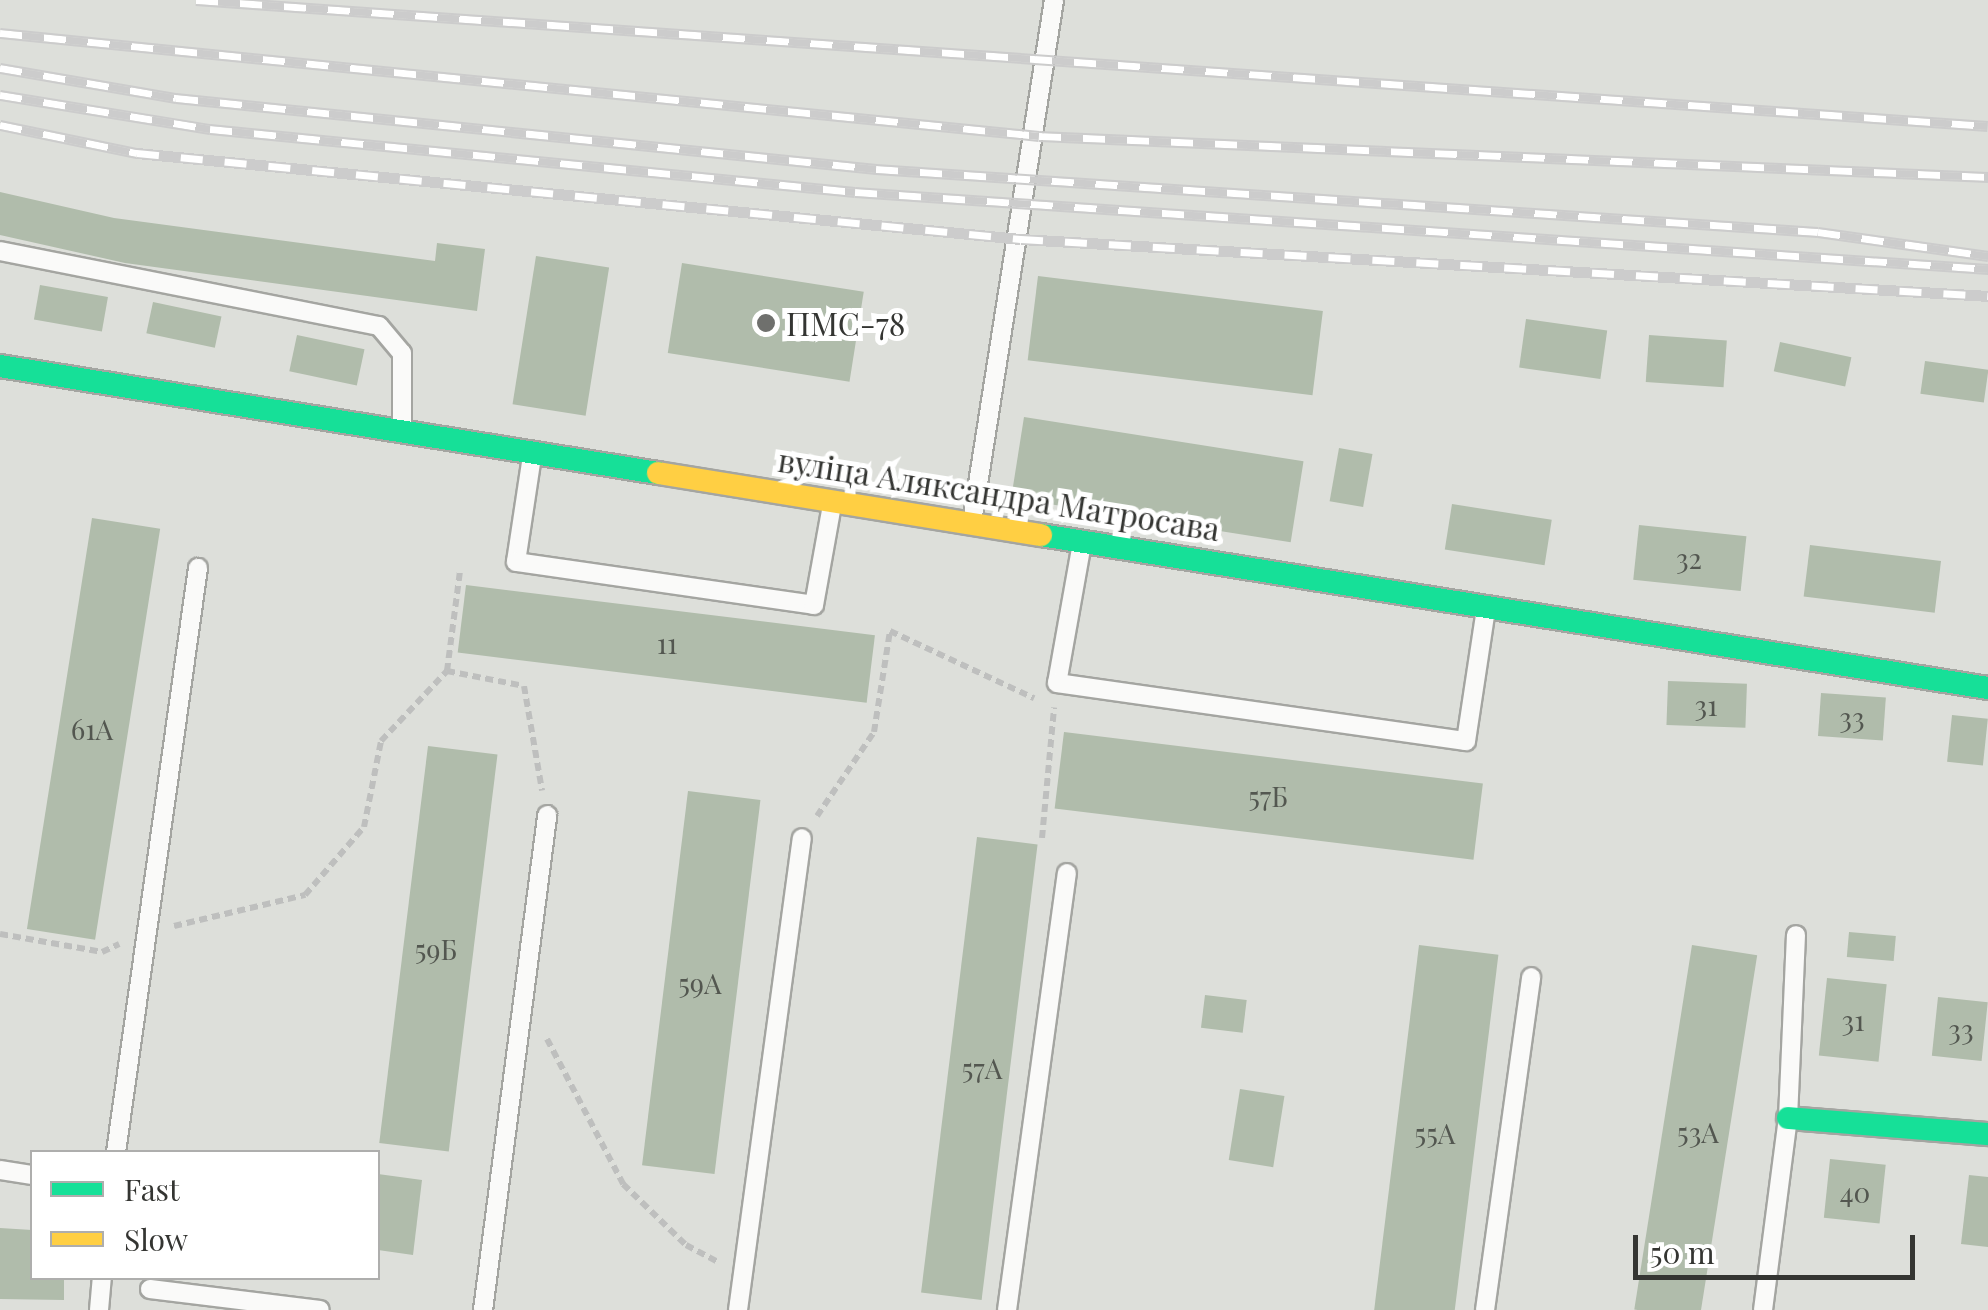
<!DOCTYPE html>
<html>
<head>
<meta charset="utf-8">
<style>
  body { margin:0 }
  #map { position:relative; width:1988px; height:1310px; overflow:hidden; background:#dddfda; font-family:"Playfair Display",serif }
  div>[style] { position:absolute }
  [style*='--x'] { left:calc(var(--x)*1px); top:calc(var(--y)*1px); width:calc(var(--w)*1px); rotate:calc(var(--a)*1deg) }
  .building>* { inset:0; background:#b0bcab; transform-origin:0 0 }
  .path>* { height:6px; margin-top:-3px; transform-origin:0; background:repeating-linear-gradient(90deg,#bebfbe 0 8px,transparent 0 13px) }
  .roads { filter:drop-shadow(2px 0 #a4a5a1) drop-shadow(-2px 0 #a4a5a1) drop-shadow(0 2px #a4a5a1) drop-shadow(0 -2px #a4a5a1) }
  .lane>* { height:18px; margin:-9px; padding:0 9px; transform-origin:9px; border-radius:9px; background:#fafaf9 }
  .fast>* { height:22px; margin:-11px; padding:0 11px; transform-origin:11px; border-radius:11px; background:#16e098 }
  .slow>* { height:22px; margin:-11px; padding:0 11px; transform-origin:11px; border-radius:11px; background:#ffcf43 }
  .rail>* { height:11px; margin-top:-5.5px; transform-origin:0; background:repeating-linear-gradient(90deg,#fff 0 22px,#ccc 0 44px); box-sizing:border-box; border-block:2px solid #ccc }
  .dots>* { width:28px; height:28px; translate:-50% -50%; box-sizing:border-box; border:5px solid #fff; border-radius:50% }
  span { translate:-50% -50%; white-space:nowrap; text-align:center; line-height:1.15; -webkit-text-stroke:10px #fff; paint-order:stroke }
  .number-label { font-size:28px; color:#535750 }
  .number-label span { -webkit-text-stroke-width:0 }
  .poi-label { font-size:32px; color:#343532 }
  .left { translate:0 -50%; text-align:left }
  .street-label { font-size:32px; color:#343532 }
  .legend { position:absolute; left:30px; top:1150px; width:350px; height:130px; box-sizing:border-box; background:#fff; border:2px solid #aeaead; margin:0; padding:12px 18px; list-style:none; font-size:30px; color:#343532 }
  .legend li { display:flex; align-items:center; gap:20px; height:50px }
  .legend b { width:50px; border:2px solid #aeaead }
  .scale { position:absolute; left:1633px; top:1235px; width:282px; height:45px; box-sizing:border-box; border:5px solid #343532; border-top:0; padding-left:12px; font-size:30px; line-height:35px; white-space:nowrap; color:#343532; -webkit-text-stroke:8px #fff; paint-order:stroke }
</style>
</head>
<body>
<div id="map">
  <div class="building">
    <div style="clip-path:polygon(0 192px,114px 218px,435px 261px,437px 243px,485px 249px,477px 311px,125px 263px,0 235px)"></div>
    <div style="left:536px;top:256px;width:74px;height:150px;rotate:9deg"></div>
    <div style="left:682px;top:263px;width:184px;height:91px;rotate:9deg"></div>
    <div style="left:1038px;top:276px;width:287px;height:85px;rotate:7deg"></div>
    <div style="left:40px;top:285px;width:69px;height:35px;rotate:10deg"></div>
    <div style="left:153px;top:302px;width:70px;height:32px;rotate:12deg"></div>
    <div style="left:1526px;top:319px;width:82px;height:49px;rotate:8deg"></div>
    <div style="left:297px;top:335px;width:69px;height:37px;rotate:12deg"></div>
    <div style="left:1649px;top:335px;width:78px;height:47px;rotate:4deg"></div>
    <div style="left:1780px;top:342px;width:73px;height:30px;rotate:12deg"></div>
    <div style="left:1925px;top:361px;width:64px;height:33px;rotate:8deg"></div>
    <div style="left:1024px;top:417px;width:283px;height:82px;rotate:9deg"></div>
    <div style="left:1339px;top:448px;width:34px;height:54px;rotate:10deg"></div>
    <div style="left:1452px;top:504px;width:101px;height:46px;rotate:9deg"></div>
    <div style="left:92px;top:518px;width:69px;height:416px;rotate:9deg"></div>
    <div style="left:1639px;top:525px;width:108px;height:55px;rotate:6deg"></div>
    <div style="left:1810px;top:545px;width:132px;height:52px;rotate:7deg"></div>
    <div style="left:466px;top:585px;width:412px;height:68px;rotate:7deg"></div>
    <div style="left:1668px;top:681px;width:79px;height:44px;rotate:2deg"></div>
    <div style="left:1821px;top:693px;width:65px;height:43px;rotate:4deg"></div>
    <div style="left:1952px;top:715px;width:36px;height:47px;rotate:6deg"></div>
    <div style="left:1064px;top:732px;width:422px;height:77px;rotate:7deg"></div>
    <div style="left:428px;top:746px;width:70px;height:400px;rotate:7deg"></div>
    <div style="left:688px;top:791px;width:73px;height:377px;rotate:7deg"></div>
    <div style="left:977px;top:837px;width:61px;height:459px;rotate:7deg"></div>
    <div style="left:1849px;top:932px;width:47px;height:25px;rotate:5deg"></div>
    <div style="left:1419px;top:945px;width:80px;height:368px;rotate:7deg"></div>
    <div style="left:1692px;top:945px;width:66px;height:369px;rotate:9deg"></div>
    <div style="left:1827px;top:978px;width:60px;height:78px;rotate:6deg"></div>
    <div style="left:1205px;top:995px;width:42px;height:33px;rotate:7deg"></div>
    <div style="left:1938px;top:997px;width:50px;height:59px;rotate:6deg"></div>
    <div style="left:1240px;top:1089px;width:45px;height:72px;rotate:9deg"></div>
    <div style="left:1830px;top:1159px;width:56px;height:59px;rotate:6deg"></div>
    <div style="clip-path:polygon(378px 1174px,422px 1180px,413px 1255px,378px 1250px)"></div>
    <div style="clip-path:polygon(1969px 1175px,1988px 1177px,1988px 1247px,1961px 1244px)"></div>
    <div style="clip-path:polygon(0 1228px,32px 1230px,32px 1278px,64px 1278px,64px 1300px,0 1299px)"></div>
  </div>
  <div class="path">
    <div style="--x:447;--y:671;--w:78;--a:11"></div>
    <div style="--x:524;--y:686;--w:106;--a:80.2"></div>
    <div style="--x:817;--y:816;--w:102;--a:-55.8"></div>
    <div style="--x:874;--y:732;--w:102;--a:-81"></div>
    <div style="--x:890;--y:631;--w:159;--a:25"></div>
    <div style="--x:1042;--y:838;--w:131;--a:-84.7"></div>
    <div style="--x:174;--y:926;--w:135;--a:-13.3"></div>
    <div style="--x:305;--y:895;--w:90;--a:-49.1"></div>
    <div style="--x:364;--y:827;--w:88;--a:-78.8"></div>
    <div style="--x:381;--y:741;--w:96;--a:-46.7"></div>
    <div style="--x:447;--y:671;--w:101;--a:-82.6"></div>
    <div style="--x:0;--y:934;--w:104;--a:10"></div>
    <div style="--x:102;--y:952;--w:19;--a:-25"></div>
    <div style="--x:547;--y:1039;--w:164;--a:62.3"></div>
    <div style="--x:623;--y:1184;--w:88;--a:44.1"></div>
    <div style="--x:686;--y:1245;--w:36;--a:28"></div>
  </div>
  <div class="roads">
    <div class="lane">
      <div style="--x:0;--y:251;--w:386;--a:11.2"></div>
      <div style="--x:379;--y:326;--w:35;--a:50"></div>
      <div style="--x:402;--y:353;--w:73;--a:90"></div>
      <div style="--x:532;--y:456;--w:107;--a:98.6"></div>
      <div style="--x:516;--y:562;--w:301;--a:8.2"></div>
      <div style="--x:814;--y:605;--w:102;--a:-79.8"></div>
      <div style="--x:972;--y:522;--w:528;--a:-81.07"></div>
      <div style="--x:1082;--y:543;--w:142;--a:100.1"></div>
      <div style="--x:1057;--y:683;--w:413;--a:8.1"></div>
      <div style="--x:1466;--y:741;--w:134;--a:-81.4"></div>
      <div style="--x:116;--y:1152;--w:590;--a:-82.01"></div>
      <div style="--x:0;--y:1170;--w:32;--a:9"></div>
      <div style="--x:150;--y:1289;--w:171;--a:7"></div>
      <div style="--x:99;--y:1310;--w:32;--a:-85"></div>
      <div style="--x:483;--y:1310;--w:499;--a:-82.6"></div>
      <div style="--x:738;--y:1310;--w:476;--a:-82.3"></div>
      <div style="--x:1007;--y:1310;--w:441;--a:-82.2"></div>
      <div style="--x:1485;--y:1310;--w:336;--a:-82.1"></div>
      <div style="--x:1763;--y:1310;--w:194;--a:-82.6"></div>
      <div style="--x:1788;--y:1118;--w:183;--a:-87.5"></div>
    </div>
    <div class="fast">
      <div style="--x:0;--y:366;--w:667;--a:9.24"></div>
      <div style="--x:1041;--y:535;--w:959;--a:9.18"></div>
      <div style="--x:1788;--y:1118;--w:201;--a:4.6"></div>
    </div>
    <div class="slow">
      <div style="--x:658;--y:473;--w:388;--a:9.2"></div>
    </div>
  </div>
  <div class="rail">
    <div style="--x:196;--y:0;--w:1796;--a:4.02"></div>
    <div style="--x:0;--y:33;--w:1044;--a:5.66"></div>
    <div style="--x:1039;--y:136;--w:950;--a:2.47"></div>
    <div style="--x:0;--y:68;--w:179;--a:9.7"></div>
    <div style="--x:176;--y:98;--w:704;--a:5.79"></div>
    <div style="--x:876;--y:169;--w:944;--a:3.83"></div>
    <div style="--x:1818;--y:232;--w:172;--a:8"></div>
    <div style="--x:0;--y:95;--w:213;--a:9.2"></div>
    <div style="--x:210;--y:129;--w:648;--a:5.58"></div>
    <div style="--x:855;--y:192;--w:1136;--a:3.89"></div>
    <div style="--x:0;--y:125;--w:140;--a:11.6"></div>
    <div style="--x:137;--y:153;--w:888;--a:5.56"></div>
    <div style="--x:1021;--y:239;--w:969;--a:3.37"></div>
  </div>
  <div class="dots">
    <div style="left:766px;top:323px;background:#6f706d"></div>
  </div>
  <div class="number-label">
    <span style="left:1689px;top:558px">32</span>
    <span style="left:667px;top:643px">11</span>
    <span style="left:1706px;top:705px">31</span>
    <span style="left:1852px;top:717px">33</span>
    <span style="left:92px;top:729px">61А</span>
    <span style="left:1268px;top:796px">57Б</span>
    <span style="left:436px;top:949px">59Б</span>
    <span style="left:700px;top:983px">59А</span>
    <span style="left:1853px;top:1020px">31</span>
    <span style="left:1961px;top:1029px">33</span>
    <span style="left:982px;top:1068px">57А</span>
    <span style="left:1698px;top:1132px">53А</span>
    <span style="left:1435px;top:1133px">55А</span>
    <span style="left:1855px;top:1192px">40</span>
  </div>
  <div class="poi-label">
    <span class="left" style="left:786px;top:323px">ПМС-78</span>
  </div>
  <div class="street-label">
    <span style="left:999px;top:494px;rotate:9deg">вуліца Аляксандра Матросава</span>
  </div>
  <ul class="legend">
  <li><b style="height:12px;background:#16e098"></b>Fast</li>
  <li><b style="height:12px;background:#ffcf43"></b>Slow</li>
  </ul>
  <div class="scale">50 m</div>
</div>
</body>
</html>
